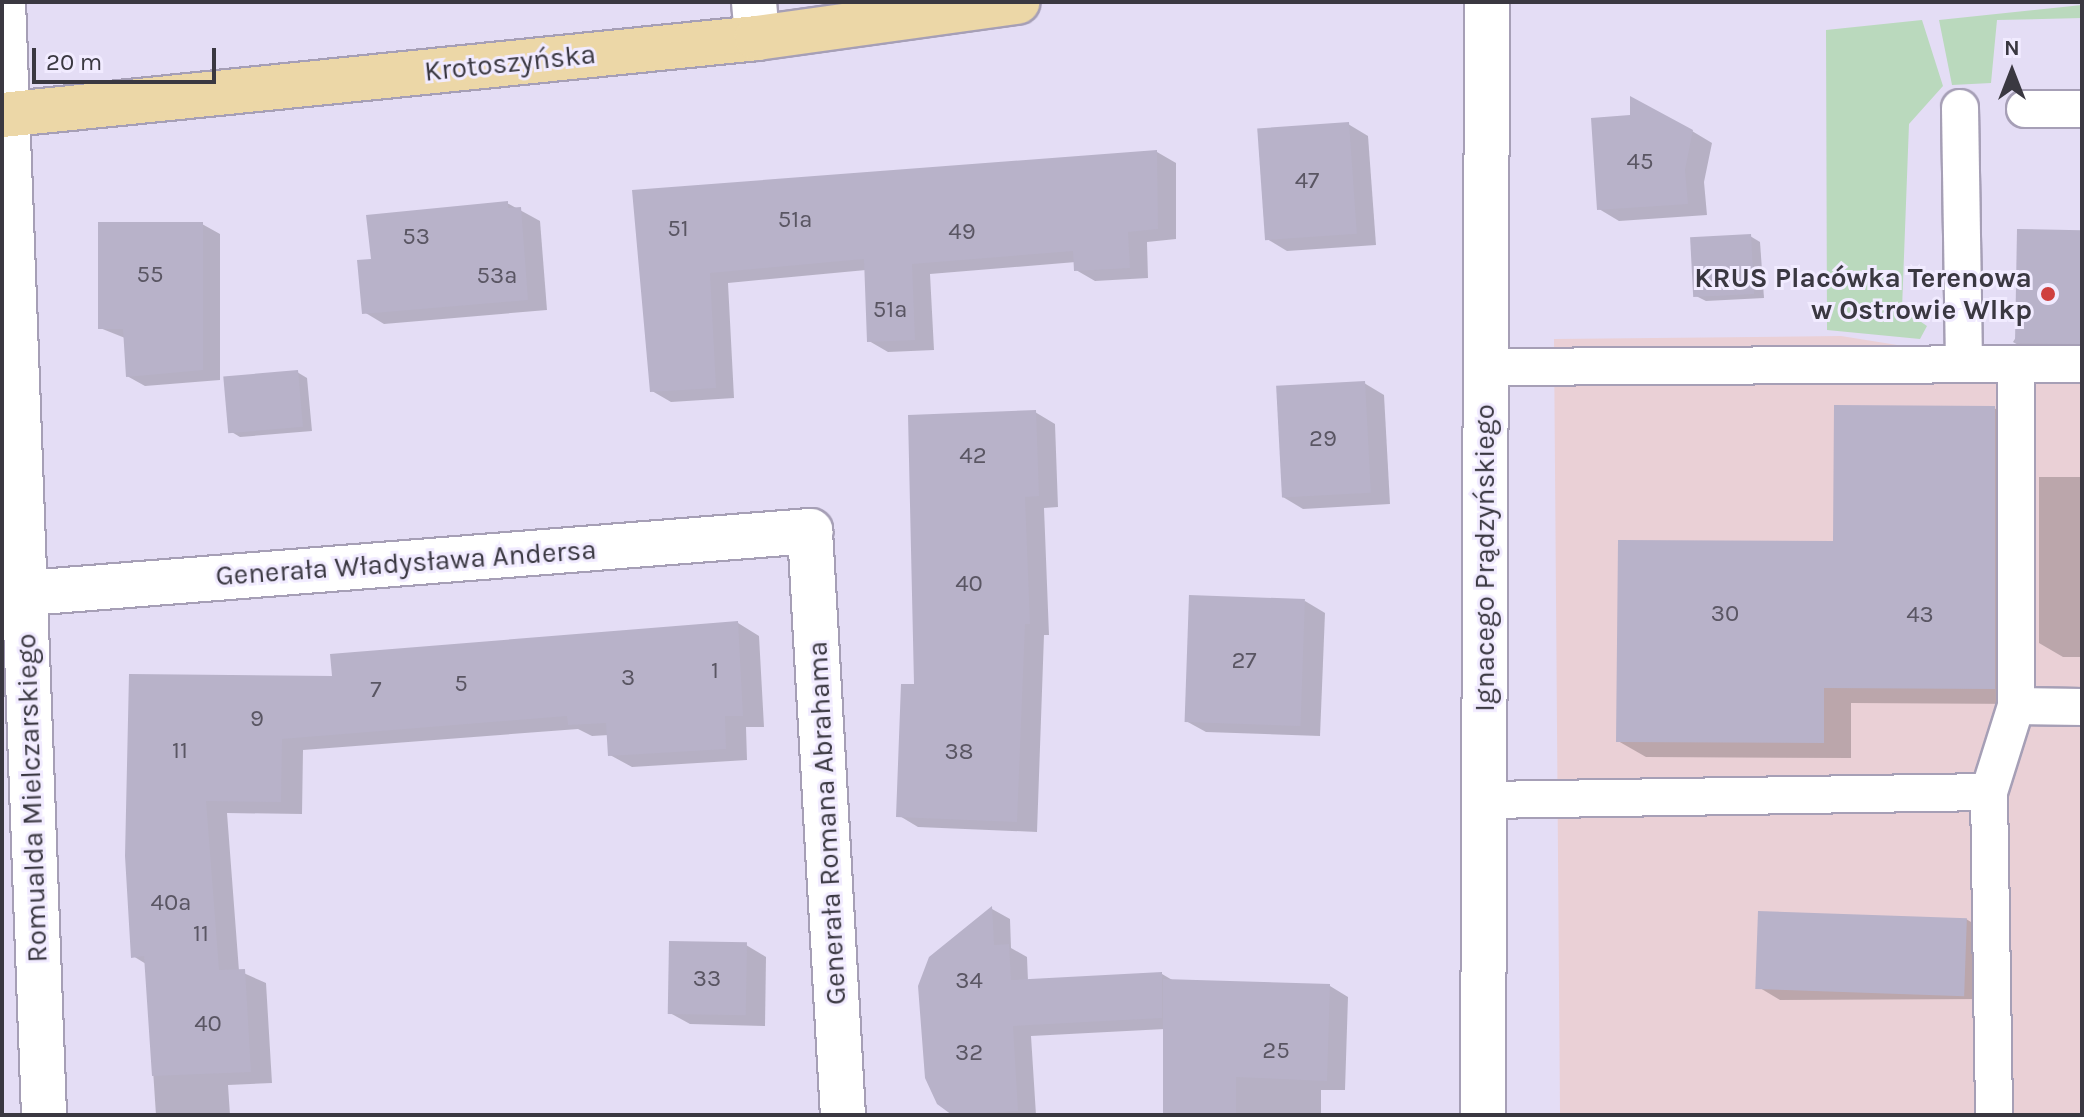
<!DOCTYPE html>
<html>
<head>
<meta charset="utf-8">
<style>
  body { margin:0 }
  #map { position:relative; width:2084px; height:1117px; overflow:hidden; background:#e4ddf5; font-family:Karla,sans-serif }
  div>[style] { position:absolute }
  [style*='--x'] { left:calc(var(--x)*1px); top:calc(var(--y)*1px); width:calc(var(--w)*1px); rotate:calc(var(--a)*1deg) }
  .industrial>* { inset:0; background:#ead0d6 }
  .green>* { inset:0; background:#bad9bd }
  .shadow>* { inset:0; background:#0003 }
  .building>* { inset:0; background:#b8b2c9; transform-origin:0 0 }
  .roads { filter:drop-shadow(2px 0 #a69fb6) drop-shadow(-2px 0 #a69fb6) drop-shadow(0 2px #a69fb6) drop-shadow(0 -2px #a69fb6) }
  .service>* { height:36px; margin:-18px; padding:0 18px; transform-origin:18px; border-radius:18px; background:#fff }
  .minor>* { height:44px; margin:-22px; padding:0 22px; transform-origin:22px; border-radius:22px; background:#fff }
  .primary>* { height:44px; margin:-22px; padding:0 22px; transform-origin:22px; border-radius:22px; background:#ecd7a7 }
  .dots>* { width:22px; height:22px; translate:-50% -50%; box-sizing:border-box; border:4px solid #f1ebff; border-radius:50% }
  span { translate:-50% -50%; white-space:nowrap; text-align:center; line-height:1.15; -webkit-text-stroke:6px #f1ebff; paint-order:stroke }
  .number-label { font-size:24px; color:#5a5663 }
  .number-label span { -webkit-text-stroke-width:0 }
  .street-label { font-size:28px; color:#3a3841 }
  .poi-label { font-size:28px; color:#3a3841; font-weight:700 }
  .right { translate:-100% -50%; text-align:right }
  .frame { position:absolute; inset:0; border:4px solid #3a3841; pointer-events:none }
  .north { position:absolute; left:1972px; top:32px; width:80px; height:80px; -webkit-text-stroke:6px #f1ebff; paint-order:stroke; rotate:0deg; font-size:22px; font-weight:700; line-height:32px; text-align:center; color:#3a3841 }
  .north::after { content:''; display:block; margin:auto; width:28px; height:36px; background:#3a3841; clip-path:polygon(50% 0,100% 100%,50% 72%,0 100%) }
  .scale { position:absolute; left:32px; top:48px; width:184px; height:36px; box-sizing:border-box; border:4px solid #3a3841; border-top:0; padding-left:10px; font-size:24px; line-height:28px; white-space:nowrap; color:#3a3841; -webkit-text-stroke:6px #f1ebff; paint-order:stroke }
</style>
</head>
<body>
<div id="map">
  <div class="industrial">
    <div style="clip-path:polygon(1841px 336px,2016px 364px,2082px 364px,2082px 1115px,1560px 1115px,1554px 339px)"></div>
  </div>
  <div class="green">
    <div style="clip-path:polygon(2082px 5px,2082px 18px,1997px 20px,1991px 83px,1952px 85px,1939px 20px)"></div>
    <div style="clip-path:polygon(1922px 20px,1943px 86px,1909px 124px,1902px 309px,1927px 326px,1920px 339px,1827px 330px,1826px 30px)"></div>
  </div>
  <div class="shadow">
    <div style="clip-path:polygon(1348px 124px,1368px 136px,1376px 245px,1287px 251px,1267px 239px)"></div>
    <div style="clip-path:polygon(1692px 131px,1712px 143px,1704px 182px,1707px 215px,1619px 221px,1599px 209px)"></div>
    <div style="clip-path:polygon(1157px 152px,1176px 163px,1176px 239px,1147px 242px,1148px 278px,1095px 281px,1076px 270px,1076px 262px,930px 274px,934px 350px,888px 352px,869px 341px,866px 270px,728px 283px,734px 398px,671px 402px,652px 391px,635px 192px)"></div>
    <div style="clip-path:polygon(507px 203px,540px 221px,547px 310px,384px 324px,364px 312px)"></div>
    <div style="clip-path:polygon(202px 224px,220px 234px,220px 380px,145px 386px,127px 376px,125px 338px,100px 328px)"></div>
    <div style="clip-path:polygon(2082px 232px,2082px 356px,2038px 356px,2013px 342px)"></div>
    <div style="clip-path:polygon(1750px 236px,1760px 242px,1764px 298px,1706px 301px,1696px 296px)"></div>
    <div style="clip-path:polygon(297px 372px,307px 378px,312px 431px,240px 437px,230px 431px)"></div>
    <div style="clip-path:polygon(1364px 383px,1384px 395px,1390px 504px,1303px 509px,1283px 497px)"></div>
    <div style="clip-path:polygon(1994px 408px,2022px 424px,2022px 704px,1851px 703px,1851px 758px,1646px 757px,1618px 741px,1835px 543px)"></div>
    <div style="clip-path:polygon(1035px 412px,1055px 424px,1058px 507px,1044px 508px,1049px 635px,1044px 635px,1037px 832px,918px 827px,898px 815px,916px 686px)"></div>
    <div style="clip-path:polygon(2039px 477px,2082px 477px,2082px 657px,2063px 657px,2039px 643px)"></div>
    <div style="clip-path:polygon(1305px 601px,1325px 613px,1320px 736px,1206px 732px,1186px 721px)"></div>
    <div style="clip-path:polygon(738px 623px,759px 636px,764px 727px,746px 727px,747px 760px,632px 767px,610px 755px,609px 735px,592px 736px,578px 729px,303px 750px,302px 814px,227px 813px,239px 971px,266px 983px,272px 1083px,228px 1085px,230px 1115px,156px 1115px,146px 964px,133px 956px,127px 856px,334px 678px)"></div>
    <div style="clip-path:polygon(992px 909px,1010px 919px,1011px 948px,1027px 957px,1028px 981px,1162px 974px,1174px 981px,1330px 986px,1348px 997px,1345px 1090px,1321px 1090px,1321px 1115px,1165px 1115px,1165px 1029px,1031px 1036px,1036px 1115px,956px 1115px,939px 1102px,931px 958px)"></div>
    <div style="clip-path:polygon(1966px 919px,1986px 931px,1985px 999px,1780px 1000px,1760px 988px)"></div>
    <div style="clip-path:polygon(746px 945px,766px 957px,765px 1026px,690px 1024px,670px 1013px)"></div>
  </div>
  <div class="building">
    <div style="clip-path:polygon(1630px 96px,1693px 130px,1685px 170px,1688px 204px,1597px 210px,1591px 118px,1630px 115px)"></div>
    <div style="left:1349px;top:122px;width:112px;height:92px;rotate:86deg"></div>
    <div style="clip-path:polygon(1157px 150px,1158px 229px,1128px 232px,1130px 268px,1074px 271px,1073px 251px,912px 264px,915px 340px,867px 342px,864px 259px,710px 273px,716px 388px,650px 392px,632px 190px)"></div>
    <div style="clip-path:polygon(508px 201px,508px 208px,521px 207px,528px 300px,362px 314px,357px 260px,371px 259px,366px 215px)"></div>
    <div style="clip-path:polygon(98px 222px,203px 222px,203px 370px,126px 377px,123px 329px,98px 329px)"></div>
    <div style="left:2017px;top:229px;width:65px;height:114px;rotate:1deg"></div>
    <div style="left:1751px;top:234px;width:60px;height:61px;rotate:87deg"></div>
    <div style="left:298px;top:370px;width:57px;height:75px;rotate:85deg"></div>
    <div style="left:1365px;top:381px;width:112px;height:89px;rotate:87deg"></div>
    <div style="clip-path:polygon(1834px 405px,1995px 406px,1995px 689px,1824px 688px,1824px 743px,1616px 742px,1618px 540px,1833px 541px)"></div>
    <div style="clip-path:polygon(1036px 410px,1039px 496px,1025px 497px,1030px 624px,1025px 624px,1017px 822px,896px 817px,901px 684px,914px 684px,908px 415px)"></div>
    <div style="left:1189px;top:595px;width:116px;height:127px;rotate:2deg"></div>
    <div style="clip-path:polygon(738px 621px,743px 716px,725px 716px,726px 749px,608px 756px,606px 723px,568px 725px,567px 716px,282px 739px,281px 802px,206px 801px,219px 970px,245px 969px,251px 1072px,152px 1076px,144px 956px,131px 958px,125px 856px,129px 674px,332px 676px,330px 654px)"></div>
    <div style="clip-path:polygon(992px 906px,994px 945px,1009px 944px,1011px 980px,1162px 972px,1162px 1018px,1013px 1026px,1018px 1111px,952px 1115px,937px 1104px,925px 1078px,918px 986px,929px 957px)"></div>
    <div style="left:1758px;top:911px;width:209px;height:78px;rotate:2deg"></div>
    <div style="left:669px;top:941px;width:78px;height:73px;rotate:1deg"></div>
    <div style="clip-path:polygon(1163px 979px,1330px 984px,1327px 1081px,1236px 1077px,1236px 1115px,1163px 1115px)"></div>
  </div>
  <div class="roads">
    <div class="service">
      <div style="--x:1960;--y:108;--w:255;--a:89.1"></div>
      <div style="--x:2025;--y:109;--w:57;--a:0"></div>
      <div style="--x:1486;--y:367;--w:530;--a:-0.32"></div>
      <div style="--x:2016;--y:706;--w:342;--a:-90"></div>
      <div style="--x:2016;--y:364;--w:66;--a:0"></div>
      <div style="--x:1989;--y:792;--w:90;--a:-72.6"></div>
      <div style="--x:2016;--y:706;--w:66;--a:0.9"></div>
      <div style="--x:1485;--y:800;--w:504;--a:-0.91"></div>
      <div style="--x:1989;--y:792;--w:323;--a:89.1"></div>
    </div>
    <div class="minor">
      <div style="--x:3;--y:2;--w:1114;--a:87.89"></div>
      <div style="--x:754;--y:2;--w:36;--a:85"></div>
      <div style="--x:2;--y:595;--w:811;--a:-4.53"></div>
      <div style="--x:810;--y:531;--w:585;--a:86.77"></div>
      <div style="--x:1483;--y:1115;--w:1113;--a:-89.79"></div>
    </div>
    <div class="primary">
      <div style="--x:2;--y:115;--w:759;--a:-5.82"></div>
      <div style="--x:757;--y:38;--w:263;--a:-7.9"></div>
    </div>
  </div>
  <div class="dots">
    <div style="left:2048px;top:294px;background:#cf403f"></div>
  </div>
  <div class="number-label">
    <span style="left:1640px;top:162px">45</span>
    <span style="left:1307px;top:181px">47</span>
    <span style="left:795px;top:220px">51a</span>
    <span style="left:678px;top:229px">51</span>
    <span style="left:962px;top:232px">49</span>
    <span style="left:416px;top:237px">53</span>
    <span style="left:150px;top:275px">55</span>
    <span style="left:497px;top:276px">53a</span>
    <span style="left:890px;top:310px">51a</span>
    <span style="left:1323px;top:439px">29</span>
    <span style="left:973px;top:456px">42</span>
    <span style="left:969px;top:584px">40</span>
    <span style="left:1725px;top:614px">30</span>
    <span style="left:1920px;top:615px">43</span>
    <span style="left:1244px;top:661px">27</span>
    <span style="left:715px;top:671px">1</span>
    <span style="left:628px;top:678px">3</span>
    <span style="left:461px;top:684px">5</span>
    <span style="left:376px;top:690px">7</span>
    <span style="left:257px;top:719px">9</span>
    <span style="left:180px;top:751px">11</span>
    <span style="left:959px;top:752px">38</span>
    <span style="left:171px;top:903px">40a</span>
    <span style="left:201px;top:934px">11</span>
    <span style="left:707px;top:979px">33</span>
    <span style="left:969px;top:981px">34</span>
    <span style="left:208px;top:1024px">40</span>
    <span style="left:1276px;top:1051px">25</span>
    <span style="left:969px;top:1053px">32</span>
  </div>
  <div class="street-label">
    <span style="left:510px;top:63px;rotate:-6deg">Krotoszyńska</span>
    <span style="left:1485px;top:558px;rotate:-90deg">Ignacego Prądzyńskiego</span>
    <span style="left:406px;top:563px;rotate:-4deg">Generała Władysława Andersa</span>
    <span style="left:32px;top:798px;rotate:-92deg">Romualda Mielczarskiego</span>
    <span style="left:827px;top:823px;rotate:-93deg">Generała Romana Abrahama</span>
  </div>
  <div class="poi-label">
    <span class="right" style="left:2032px;top:294px">KRUS Placówka Terenowa<br>w Ostrowie Wlkp</span>
  </div>
  <div class="frame"></div>
  <div class="north">N</div>
  <div class="scale">20 m</div>
</div>
</body>
</html>
